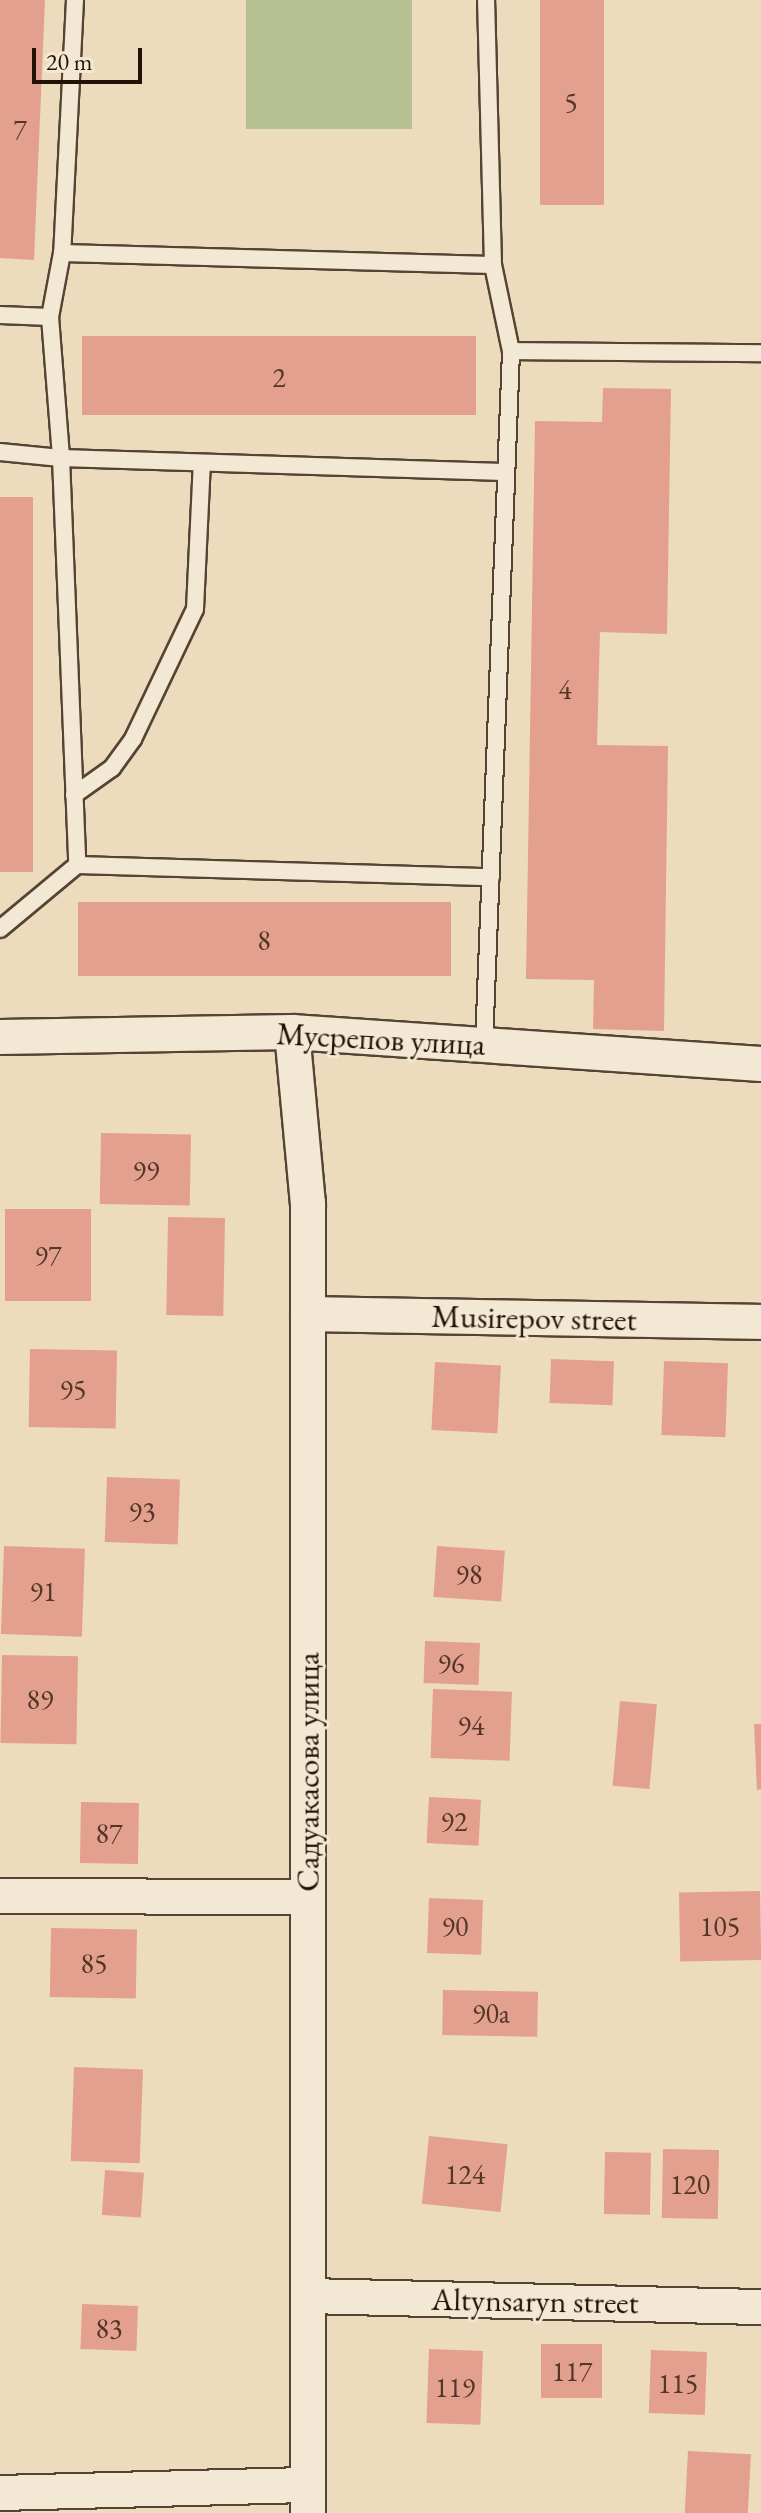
<!DOCTYPE html>
<html>
<head>
<meta charset="utf-8">
<style>
  body { margin:0 }
  #map { position:relative; width:761px; height:2513px; overflow:hidden; background:#eddbbd; font-family:"EB Garamond",serif }
  div>[style] { position:absolute }
  [style*='--x'] { left:calc(var(--x)*1px); top:calc(var(--y)*1px); width:calc(var(--w)*1px); rotate:calc(var(--a)*1deg) }
  .green>* { inset:0; background:#b5c193; transform-origin:0 0 }
  .building>* { inset:0; background:#e3a08e; transform-origin:0 0 }
  .roads { filter:drop-shadow(2px 0 #554434) drop-shadow(-2px 0 #554434) drop-shadow(0 2px #554434) drop-shadow(0 -2px #554434) }
  .service>* { height:16px; margin:-8px; padding:0 8px; transform-origin:8px; border-radius:8px; background:#f3e8d4 }
  .minor>* { height:34px; margin:-17px; padding:0 17px; transform-origin:17px; border-radius:17px; background:#f3e8d4 }
  span { translate:-50% -50%; white-space:nowrap; text-align:center; line-height:1.15; -webkit-text-stroke:6px #f3e8d4; paint-order:stroke }
  .number-label { font-size:28px; color:#523628 }
  .number-label span { -webkit-text-stroke-width:0 }
  .street-label { font-size:32px; color:#221206 }
  .scale { position:absolute; left:32px; top:48px; width:110px; height:36px; box-sizing:border-box; border:4px solid #221206; border-top:0; padding-left:10px; font-size:24px; line-height:28px; white-space:nowrap; color:#221206; -webkit-text-stroke:6px #f3e8d4; paint-order:stroke }
</style>
</head>
<body>
<div id="map">
  <div class="green">
    <div style="left:246px;top:0;width:166px;height:129px"></div>
  </div>
  <div class="building">
    <div style="clip-path:polygon(0 0,45px 0,34px 260px,0 258px)"></div>
    <div style="left:540px;top:0;width:64px;height:205px"></div>
    <div style="left:82px;top:336px;width:394px;height:79px"></div>
    <div style="clip-path:polygon(603px 388px,671px 389px,667px 634px,600px 632px,597px 745px,668px 746px,664px 1031px,593px 1029px,594px 980px,526px 979px,535px 421px,602px 422px)"></div>
    <div style="left:0;top:497px;width:33px;height:375px"></div>
    <div style="left:78px;top:902px;width:373px;height:74px"></div>
    <div style="left:101px;top:1133px;width:90px;height:71px;rotate:1deg"></div>
    <div style="left:5px;top:1209px;width:86px;height:92px"></div>
    <div style="left:168px;top:1217px;width:57px;height:98px;rotate:1deg"></div>
    <div style="left:30px;top:1349px;width:87px;height:78px;rotate:1deg"></div>
    <div style="left:551px;top:1359px;width:63px;height:44px;rotate:2deg"></div>
    <div style="left:664px;top:1361px;width:64px;height:74px;rotate:2deg"></div>
    <div style="left:435px;top:1362px;width:66px;height:68px;rotate:3deg"></div>
    <div style="left:107px;top:1477px;width:73px;height:65px;rotate:2deg"></div>
    <div style="left:4px;top:1546px;width:81px;height:88px;rotate:2deg"></div>
    <div style="left:437px;top:1546px;width:68px;height:51px;rotate:4deg"></div>
    <div style="left:425px;top:1641px;width:55px;height:42px;rotate:2deg"></div>
    <div style="left:2px;top:1655px;width:76px;height:88px;rotate:1deg"></div>
    <div style="left:433px;top:1689px;width:79px;height:69px;rotate:2deg"></div>
    <div style="left:620px;top:1701px;width:37px;height:85px;rotate:5deg"></div>
    <div style="clip-path:polygon(754px 1724px,761px 1724px,761px 1789px,757px 1790px)"></div>
    <div style="left:429px;top:1797px;width:52px;height:46px;rotate:3deg"></div>
    <div style="left:81px;top:1802px;width:58px;height:61px;rotate:1deg"></div>
    <div style="left:760px;top:1891px;width:69px;height:81px;rotate:89deg"></div>
    <div style="left:429px;top:1898px;width:54px;height:55px;rotate:2deg"></div>
    <div style="left:51px;top:1928px;width:86px;height:69px;rotate:1deg"></div>
    <div style="left:443px;top:1990px;width:95px;height:45px;rotate:1deg"></div>
    <div style="left:74px;top:2067px;width:69px;height:94px;rotate:2deg"></div>
    <div style="left:429px;top:2136px;width:79px;height:68px;rotate:6deg"></div>
    <div style="left:663px;top:2149px;width:56px;height:69px;rotate:1deg"></div>
    <div style="left:605px;top:2152px;width:46px;height:62px;rotate:1deg"></div>
    <div style="left:105px;top:2170px;width:39px;height:45px;rotate:4deg"></div>
    <div style="left:82px;top:2304px;width:56px;height:45px;rotate:2deg"></div>
    <div style="left:541px;top:2344px;width:61px;height:54px"></div>
    <div style="left:429px;top:2349px;width:54px;height:74px;rotate:2deg"></div>
    <div style="left:651px;top:2350px;width:56px;height:63px;rotate:2deg"></div>
    <div style="left:688px;top:2451px;width:63px;height:62px;rotate:3deg"></div>
  </div>
  <div class="roads">
    <div class="service">
      <div style="--x:75;--y:0;--w:253;--a:92.9"></div>
      <div style="--x:62;--y:253;--w:431;--a:1.6"></div>
      <div style="--x:493;--y:265;--w:265;--a:-91.5"></div>
      <div style="--x:493;--y:265;--w:88;--a:78.2"></div>
      <div style="--x:511;--y:351;--w:250;--a:0.5"></div>
      <div style="--x:0;--y:315;--w:50;--a:2.3"></div>
      <div style="--x:50;--y:317;--w:141;--a:85.5"></div>
      <div style="--x:61;--y:458;--w:407;--a:87.7"></div>
      <div style="--x:77;--y:865;--w:100;--a:140.3"></div>
      <div style="--x:50;--y:317;--w:65;--a:-79.4"></div>
      <div style="--x:0;--y:452;--w:61;--a:5.6"></div>
      <div style="--x:61;--y:458;--w:445;--a:1.8"></div>
      <div style="--x:74;--y:795;--w:47;--a:-35.4"></div>
      <div style="--x:112;--y:768;--w:36;--a:-54"></div>
      <div style="--x:133;--y:739;--w:144;--a:-64.5"></div>
      <div style="--x:195;--y:609;--w:146;--a:-87.3"></div>
      <div style="--x:77;--y:865;--w:414;--a:1.7"></div>
      <div style="--x:484;--y:1045;--w:695;--a:-87.77"></div>
    </div>
    <div class="minor">
      <div style="--x:292;--y:1032;--w:172;--a:84.7"></div>
      <div style="--x:308;--y:1203;--w:1310;--a:90"></div>
      <div style="--x:0;--y:1037;--w:292;--a:-1"></div>
      <div style="--x:292;--y:1032;--w:470;--a:3.9"></div>
      <div style="--x:308;--y:1314;--w:453;--a:1"></div>
      <div style="--x:0;--y:1896;--w:308;--a:0.2"></div>
      <div style="--x:308;--y:2296;--w:453;--a:1.4"></div>
      <div style="--x:0;--y:2493;--w:308;--a:-1.5"></div>
    </div>
  </div>
  <div class="number-label">
    <span style="left:571px;top:102px">5</span>
    <span style="left:20px;top:129px">7</span>
    <span style="left:279px;top:377px">2</span>
    <span style="left:565px;top:689px">4</span>
    <span style="left:264px;top:940px">8</span>
    <span style="left:146px;top:1170px">99</span>
    <span style="left:48px;top:1255px">97</span>
    <span style="left:73px;top:1389px">95</span>
    <span style="left:142px;top:1511px">93</span>
    <span style="left:469px;top:1574px">98</span>
    <span style="left:43px;top:1591px">91</span>
    <span style="left:451px;top:1663px">96</span>
    <span style="left:40px;top:1699px">89</span>
    <span style="left:471px;top:1725px">94</span>
    <span style="left:454px;top:1821px">92</span>
    <span style="left:109px;top:1833px">87</span>
    <span style="left:455px;top:1926px">90</span>
    <span style="left:720px;top:1926px">105</span>
    <span style="left:94px;top:1963px">85</span>
    <span style="left:491px;top:2013px">90а</span>
    <span style="left:465px;top:2174px">124</span>
    <span style="left:690px;top:2184px">120</span>
    <span style="left:109px;top:2328px">83</span>
    <span style="left:572px;top:2371px">117</span>
    <span style="left:678px;top:2383px">115</span>
    <span style="left:455px;top:2387px">119</span>
  </div>
  <div class="street-label">
    <span style="left:381px;top:1039px;rotate:3deg">Мусрепов улица</span>
    <span style="left:534px;top:1318px;rotate:1deg">Musirepov street</span>
    <span style="left:308px;top:1772px;rotate:-90deg">Садуакасова улица</span>
    <span style="left:535px;top:2301px;rotate:1deg">Altynsaryn street</span>
  </div>
  <div class="scale">20 m</div>
</div>
</body>
</html>
